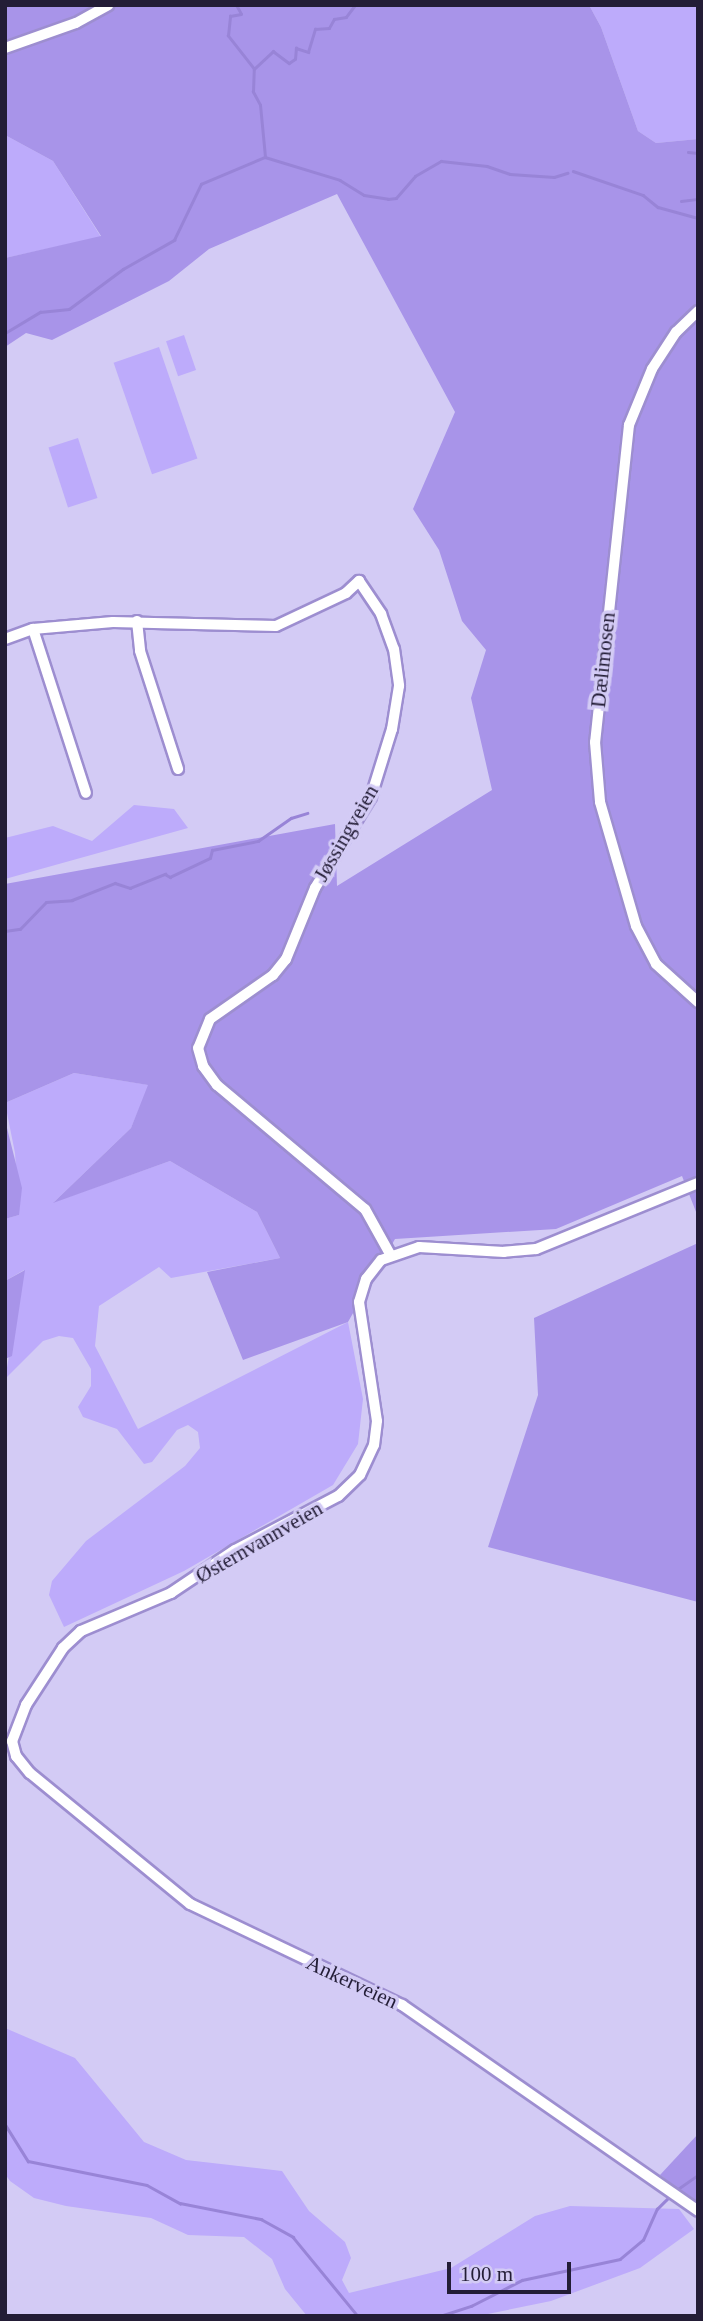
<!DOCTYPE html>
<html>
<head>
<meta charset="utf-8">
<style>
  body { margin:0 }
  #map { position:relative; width:703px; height:2321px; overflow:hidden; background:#d3cbf5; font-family:Georgia,serif }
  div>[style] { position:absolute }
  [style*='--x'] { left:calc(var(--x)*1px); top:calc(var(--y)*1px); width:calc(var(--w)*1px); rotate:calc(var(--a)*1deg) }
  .green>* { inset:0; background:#bdabfb; transform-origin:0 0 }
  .forest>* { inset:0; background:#a894e9 }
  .stream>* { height:2.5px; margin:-1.25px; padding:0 1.25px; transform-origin:1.25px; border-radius:1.25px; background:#9884d7 }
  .roads { filter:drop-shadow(2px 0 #9d8ed0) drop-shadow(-2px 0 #9d8ed0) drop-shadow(0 2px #9d8ed0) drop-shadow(0 -2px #9d8ed0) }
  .minor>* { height:10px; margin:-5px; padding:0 5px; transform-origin:5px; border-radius:5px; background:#fff }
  span { translate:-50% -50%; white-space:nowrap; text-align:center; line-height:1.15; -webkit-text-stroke:7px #d3cbf5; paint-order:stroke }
  .street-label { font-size:21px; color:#231d36 }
  .frame { position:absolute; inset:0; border:7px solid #231d36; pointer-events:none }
  .scale { position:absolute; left:447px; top:2262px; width:124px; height:32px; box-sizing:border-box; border:4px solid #231d36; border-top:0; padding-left:9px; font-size:21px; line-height:24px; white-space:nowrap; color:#231d36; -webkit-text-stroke:5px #d3cbf5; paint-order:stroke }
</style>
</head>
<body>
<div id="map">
  <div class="green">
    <div style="clip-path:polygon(589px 5px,698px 5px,698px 139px,656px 143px,638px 131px,601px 27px)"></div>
    <div style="clip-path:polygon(5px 135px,53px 161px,101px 237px,5px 258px)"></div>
    <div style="left:184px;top:335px;width:37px;height:19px;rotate:71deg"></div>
    <div style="left:159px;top:347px;width:118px;height:48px;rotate:71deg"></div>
    <div style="left:78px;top:438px;width:63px;height:31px;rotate:72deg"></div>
    <div style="clip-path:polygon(134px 805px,174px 809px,188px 828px,5px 879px,5px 838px,53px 826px,92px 841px)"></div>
    <div style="clip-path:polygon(74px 1073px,149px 1085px,131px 1128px,54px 1202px,170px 1161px,257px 1212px,280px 1258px,171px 1278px,159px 1267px,99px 1306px,95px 1346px,138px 1429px,348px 1322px,363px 1399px,358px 1444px,333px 1485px,184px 1571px,64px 1627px,49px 1595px,52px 1581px,86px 1541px,185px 1466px,200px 1448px,198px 1432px,188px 1425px,177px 1430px,152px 1462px,144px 1464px,117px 1429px,83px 1417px,78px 1407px,91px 1386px,91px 1369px,73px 1338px,59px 1336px,43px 1341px,5px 1379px,24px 1270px,5px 1281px,5px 1219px,19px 1215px,15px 1153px,5px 1103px)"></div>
    <div style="clip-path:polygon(5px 2028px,75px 2058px,144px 2142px,186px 2160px,282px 2171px,309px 2211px,345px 2242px,351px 2258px,342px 2280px,349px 2293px,451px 2268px,535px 2216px,570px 2206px,679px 2209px,694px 2229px,640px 2268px,551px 2301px,478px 2316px,307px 2316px,285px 2289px,272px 2259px,244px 2237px,188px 2235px,151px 2218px,66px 2206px,34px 2198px,10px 2181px,5px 2174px)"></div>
  </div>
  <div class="forest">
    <div style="clip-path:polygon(5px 5px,589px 5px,601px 27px,638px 131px,656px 143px,698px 139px,698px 1217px,682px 1176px,556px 1229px,395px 1239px,348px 1322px,243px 1360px,207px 1272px,280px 1258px,257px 1212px,170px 1161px,53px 1203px,131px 1128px,148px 1085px,74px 1073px,5px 1103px,5px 884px,335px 824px,337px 886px,492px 790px,471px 698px,486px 650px,462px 621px,439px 550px,413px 509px,455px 412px,337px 194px,209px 249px,169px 281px,52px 340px,26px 333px,5px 347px,5px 258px,101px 236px,53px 161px,5px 135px)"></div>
    <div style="clip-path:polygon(5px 1120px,22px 1188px,19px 1215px,5px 1219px)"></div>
    <div style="clip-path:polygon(698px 1243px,698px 1602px,488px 1547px,538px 1395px,534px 1318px)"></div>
    <div style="clip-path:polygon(25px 1270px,12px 1356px,5px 1359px,5px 1281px)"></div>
    <div style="clip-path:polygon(698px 2134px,698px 2205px,660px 2175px)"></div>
  </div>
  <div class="stream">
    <div style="--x:254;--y:69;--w:26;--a:-43"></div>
    <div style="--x:273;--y:51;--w:20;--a:37"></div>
    <div style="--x:289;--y:63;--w:7;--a:-34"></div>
    <div style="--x:295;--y:59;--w:11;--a:-85"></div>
    <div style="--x:296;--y:48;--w:13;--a:18"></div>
    <div style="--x:308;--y:52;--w:24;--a:-73"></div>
    <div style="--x:315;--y:29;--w:14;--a:-4"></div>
    <div style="--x:329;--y:28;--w:10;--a:-61"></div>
    <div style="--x:334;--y:19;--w:12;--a:-9"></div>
    <div style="--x:346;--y:17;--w:15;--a:-53"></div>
    <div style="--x:688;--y:152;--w:10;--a:6"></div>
    <div style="--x:265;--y:157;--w:78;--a:17"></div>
    <div style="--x:340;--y:180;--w:28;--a:32"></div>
    <div style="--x:364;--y:195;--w:24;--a:9"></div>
    <div style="--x:388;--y:199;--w:8;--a:-7"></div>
    <div style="--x:396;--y:198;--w:29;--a:-49"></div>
    <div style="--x:415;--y:176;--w:30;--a:-30"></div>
    <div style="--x:441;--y:161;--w:46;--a:6.2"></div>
    <div style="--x:487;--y:166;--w:24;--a:19"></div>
    <div style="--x:510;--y:174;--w:44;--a:3.9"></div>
    <div style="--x:554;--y:177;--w:14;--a:-17"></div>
    <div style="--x:573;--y:171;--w:74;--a:18.9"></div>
    <div style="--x:643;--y:195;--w:19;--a:39"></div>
    <div style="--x:658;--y:207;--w:41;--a:15.4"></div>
    <div style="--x:681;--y:201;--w:17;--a:-7"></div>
    <div style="--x:5;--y:333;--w:41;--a:-31"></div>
    <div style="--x:40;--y:312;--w:29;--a:-6"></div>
    <div style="--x:69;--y:309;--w:67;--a:-36.5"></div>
    <div style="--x:123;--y:269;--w:59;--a:-29.6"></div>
    <div style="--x:174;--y:240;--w:62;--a:-64.3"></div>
    <div style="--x:201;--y:184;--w:69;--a:-22.9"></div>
    <div style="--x:265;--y:157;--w:52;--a:-95.5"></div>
    <div style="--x:260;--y:105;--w:15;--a:-118"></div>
    <div style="--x:253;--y:92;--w:23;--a:-88"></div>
    <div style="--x:254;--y:69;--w:42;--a:-128.2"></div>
    <div style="--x:228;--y:36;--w:20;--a:-84"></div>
    <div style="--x:230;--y:16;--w:11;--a:-10"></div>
    <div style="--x:241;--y:14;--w:10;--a:-119"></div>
    <div style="--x:5;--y:931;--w:15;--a:-8"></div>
    <div style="--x:20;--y:929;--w:37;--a:-46"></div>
    <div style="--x:46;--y:902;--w:26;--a:-4"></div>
    <div style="--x:72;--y:900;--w:46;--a:-21.6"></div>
    <div style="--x:115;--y:883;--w:16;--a:18"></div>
    <div style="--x:130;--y:888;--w:38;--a:-22"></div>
    <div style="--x:165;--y:874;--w:6;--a:31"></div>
    <div style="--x:170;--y:877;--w:44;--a:-25.4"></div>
    <div style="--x:210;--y:858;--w:8;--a:-76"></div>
    <div style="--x:212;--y:850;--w:47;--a:-11.1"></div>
    <div style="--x:258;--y:841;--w:40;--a:-34.9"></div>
    <div style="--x:291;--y:818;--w:17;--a:-17"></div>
    <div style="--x:5;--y:2124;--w:44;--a:58.1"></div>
    <div style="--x:28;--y:2161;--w:121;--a:11.4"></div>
    <div style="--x:147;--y:2185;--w:38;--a:29"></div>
    <div style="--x:180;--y:2203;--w:83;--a:11.2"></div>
    <div style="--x:261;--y:2219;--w:37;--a:29"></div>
    <div style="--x:293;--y:2237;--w:102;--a:50.6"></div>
    <div style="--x:675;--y:2191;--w:28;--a:-35"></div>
    <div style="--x:440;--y:2316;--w:33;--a:-18"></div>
    <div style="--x:471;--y:2306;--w:57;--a:-27"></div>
    <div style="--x:522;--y:2280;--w:100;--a:-12.1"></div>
    <div style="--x:620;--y:2259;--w:30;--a:-40"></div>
    <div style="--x:643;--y:2240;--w:34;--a:-66"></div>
    <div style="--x:657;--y:2209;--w:18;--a:-45"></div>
  </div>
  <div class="roads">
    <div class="minor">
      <div style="--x:5;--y:48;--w:75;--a:-19.4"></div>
      <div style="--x:76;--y:23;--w:37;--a:-29"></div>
      <div style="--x:698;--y:311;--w:30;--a:136"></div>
      <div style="--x:676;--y:332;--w:44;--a:123"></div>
      <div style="--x:652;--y:369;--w:61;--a:112.3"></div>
      <div style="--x:629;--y:425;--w:319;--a:96.1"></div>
      <div style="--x:595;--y:742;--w:60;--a:85.2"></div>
      <div style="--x:600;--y:802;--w:129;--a:73.8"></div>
      <div style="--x:636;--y:926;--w:43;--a:62.2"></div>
      <div style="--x:656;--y:964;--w:57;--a:42.1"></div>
      <div style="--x:137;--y:621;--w:30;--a:84"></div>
      <div style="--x:140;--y:651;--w:124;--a:72.1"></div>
      <div style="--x:33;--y:629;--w:172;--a:72.1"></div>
      <div style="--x:5;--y:639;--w:30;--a:-20"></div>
      <div style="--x:33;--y:629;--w:80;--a:-5"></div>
      <div style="--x:113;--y:622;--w:163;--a:1.4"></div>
      <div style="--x:276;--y:626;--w:77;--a:-25.2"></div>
      <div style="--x:346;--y:593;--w:18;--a:-43"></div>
      <div style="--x:359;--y:581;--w:40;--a:56"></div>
      <div style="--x:381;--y:614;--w:37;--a:70"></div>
      <div style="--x:394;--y:649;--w:37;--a:82"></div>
      <div style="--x:399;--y:686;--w:44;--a:99.2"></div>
      <div style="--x:392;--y:729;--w:71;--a:107.2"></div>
      <div style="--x:371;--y:797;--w:107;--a:121.6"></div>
      <div style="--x:315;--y:888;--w:77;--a:112.2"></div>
      <div style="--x:286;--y:959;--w:21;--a:129"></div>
      <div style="--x:273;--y:975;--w:77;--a:145.1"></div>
      <div style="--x:210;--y:1019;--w:31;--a:112"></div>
      <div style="--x:198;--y:1048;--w:19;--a:74"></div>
      <div style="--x:203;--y:1066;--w:24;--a:54"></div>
      <div style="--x:217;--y:1085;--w:193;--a:40"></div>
      <div style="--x:365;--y:1209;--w:51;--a:60.9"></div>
      <div style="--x:698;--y:1183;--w:175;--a:157.8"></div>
      <div style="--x:536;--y:1249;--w:32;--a:175"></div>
      <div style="--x:504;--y:1252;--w:85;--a:-176.6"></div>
      <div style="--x:419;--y:1247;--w:40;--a:161.1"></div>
      <div style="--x:381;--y:1260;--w:24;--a:128"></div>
      <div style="--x:366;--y:1279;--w:24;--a:107"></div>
      <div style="--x:359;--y:1302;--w:120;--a:81.4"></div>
      <div style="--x:377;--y:1421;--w:24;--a:97"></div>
      <div style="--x:374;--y:1445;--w:33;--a:115"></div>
      <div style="--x:360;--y:1475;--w:30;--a:136"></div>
      <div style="--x:338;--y:1496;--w:116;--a:152.3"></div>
      <div style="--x:235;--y:1550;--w:77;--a:146.1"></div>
      <div style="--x:171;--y:1593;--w:98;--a:157.1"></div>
      <div style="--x:81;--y:1631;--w:25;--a:137"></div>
      <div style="--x:63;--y:1648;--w:68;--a:123"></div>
      <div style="--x:26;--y:1705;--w:39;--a:111"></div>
      <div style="--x:12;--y:1741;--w:16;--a:75"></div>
      <div style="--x:16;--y:1756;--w:22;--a:51"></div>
      <div style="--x:30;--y:1773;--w:207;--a:39.3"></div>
      <div style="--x:190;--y:1904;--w:235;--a:25.5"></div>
      <div style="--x:402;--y:2005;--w:361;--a:34.8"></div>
    </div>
  </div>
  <div class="street-label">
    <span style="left:603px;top:660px;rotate:-84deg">Dælimosen</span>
    <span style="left:346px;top:833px;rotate:-60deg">Jøssingveien</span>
    <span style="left:259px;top:1542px;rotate:-30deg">Østernvannveien</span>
    <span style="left:352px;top:1982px;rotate:25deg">Ankerveien</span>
  </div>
  <div class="frame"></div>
  <div class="scale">100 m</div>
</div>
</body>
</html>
